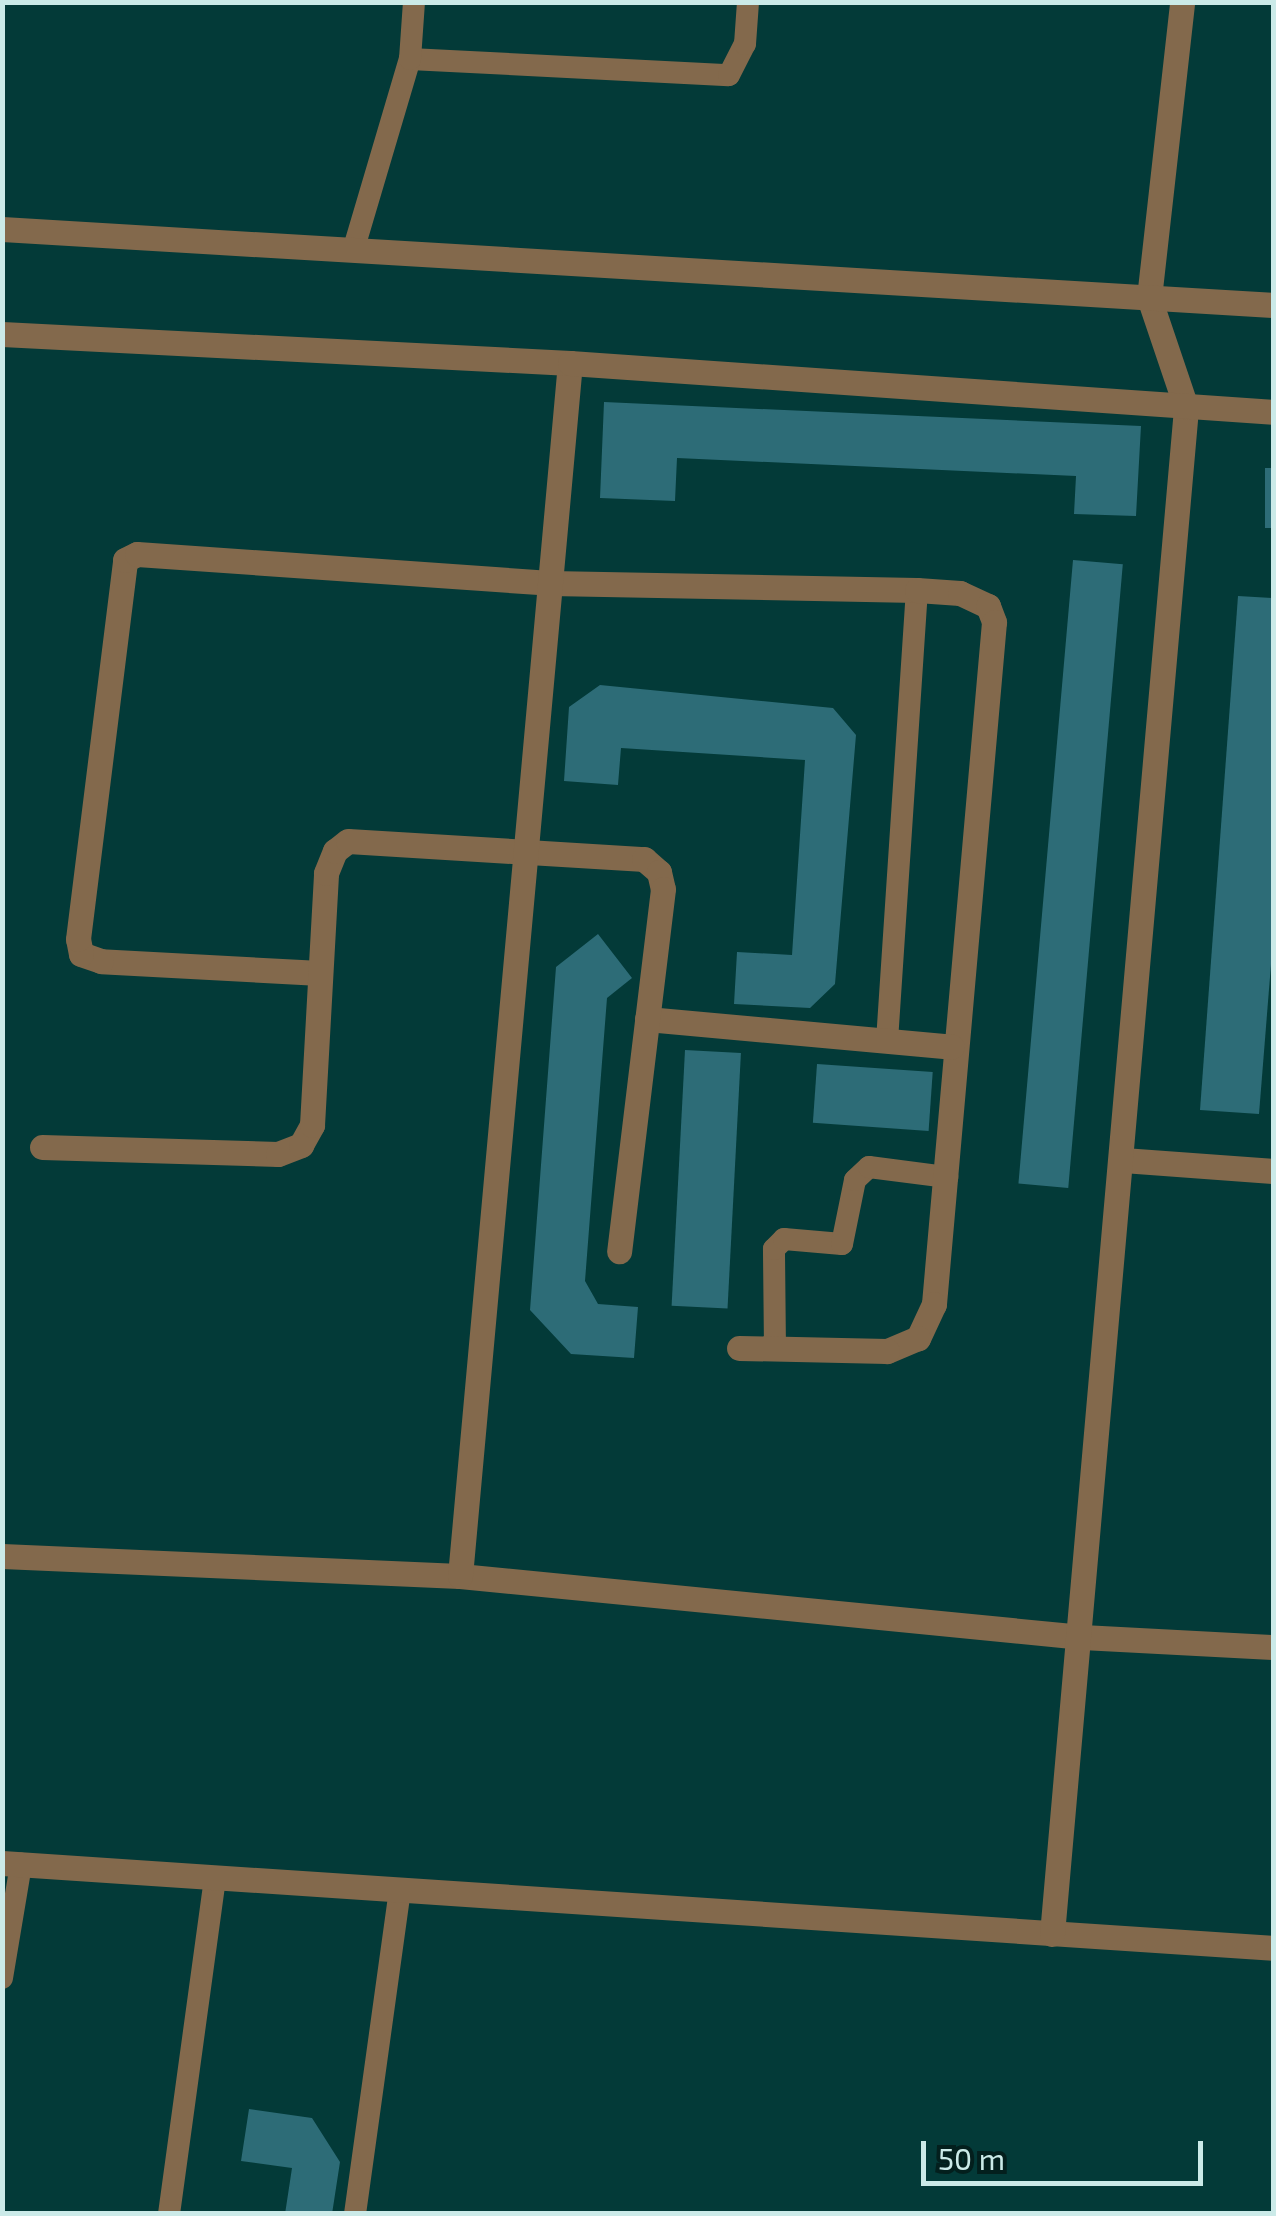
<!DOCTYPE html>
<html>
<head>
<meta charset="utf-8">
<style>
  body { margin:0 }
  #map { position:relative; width:1276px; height:2216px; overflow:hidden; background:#033a38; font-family:"Exo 2",sans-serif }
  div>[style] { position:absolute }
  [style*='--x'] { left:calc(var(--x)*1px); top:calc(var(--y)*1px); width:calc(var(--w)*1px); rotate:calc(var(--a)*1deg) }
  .building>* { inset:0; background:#2d6c77; transform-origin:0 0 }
  .service>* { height:22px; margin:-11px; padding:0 11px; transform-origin:11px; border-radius:11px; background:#83694c }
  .minor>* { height:25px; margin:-12.5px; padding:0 12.5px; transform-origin:12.5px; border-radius:12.5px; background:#83694c }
  .tertiary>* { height:25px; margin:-12.5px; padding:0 12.5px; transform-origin:12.5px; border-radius:12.5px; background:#83694c }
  span { translate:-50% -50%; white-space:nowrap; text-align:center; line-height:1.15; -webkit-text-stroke:10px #031f1d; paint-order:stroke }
  .frame { position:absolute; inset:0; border:5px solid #cbeae8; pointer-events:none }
  .scale { position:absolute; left:921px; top:2141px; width:282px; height:45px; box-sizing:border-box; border:5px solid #cbeae8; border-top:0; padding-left:12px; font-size:30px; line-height:35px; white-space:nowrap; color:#cbeae8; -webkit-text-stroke:8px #031f1d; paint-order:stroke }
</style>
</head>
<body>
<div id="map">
  <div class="building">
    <div style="clip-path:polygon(604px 402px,1141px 426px,1136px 516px,1074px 514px,1076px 476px,677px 458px,675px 501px,600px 498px)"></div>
    <div style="left:1274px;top:468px;width:60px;height:9px;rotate:90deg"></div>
    <div style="left:1073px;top:560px;width:50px;height:626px;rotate:5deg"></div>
    <div style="clip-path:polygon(1238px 596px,1274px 598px,1274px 927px,1259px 1114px,1200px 1110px)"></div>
    <div style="clip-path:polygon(600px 685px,833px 708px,856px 735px,835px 984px,810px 1008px,734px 1004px,737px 952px,792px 955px,805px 760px,621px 748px,618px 785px,564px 781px,569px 707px)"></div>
    <div style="clip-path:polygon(598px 934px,632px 978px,607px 998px,585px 1281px,598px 1304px,638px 1307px,634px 1358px,571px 1354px,530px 1310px,556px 967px)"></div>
    <div style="left:685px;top:1050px;width:56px;height:256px;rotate:3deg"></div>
    <div style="left:817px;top:1064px;width:116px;height:59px;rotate:4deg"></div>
    <div style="clip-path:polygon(249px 2109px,312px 2118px,340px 2162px,332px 2214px,285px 2214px,292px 2168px,241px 2161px)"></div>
  </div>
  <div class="service">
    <div style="--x:410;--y:59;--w:319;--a:2.9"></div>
    <div style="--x:729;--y:75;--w:35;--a:-63"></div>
    <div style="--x:745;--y:44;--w:42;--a:-85.9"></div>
    <div style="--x:353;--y:251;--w:200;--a:-73.5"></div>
    <div style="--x:410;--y:59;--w:57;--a:-86"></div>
    <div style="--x:887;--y:1041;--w:452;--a:-86.2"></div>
    <div style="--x:775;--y:1349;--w:100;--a:-90.6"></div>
    <div style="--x:774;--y:1249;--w:14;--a:-45"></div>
    <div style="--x:784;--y:1239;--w:58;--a:4.9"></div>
    <div style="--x:842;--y:1244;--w:65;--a:-78.5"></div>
    <div style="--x:855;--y:1180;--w:19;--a:-43"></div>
    <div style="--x:869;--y:1167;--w:79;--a:7.3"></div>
    <div style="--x:2;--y:1978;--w:116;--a:-80.5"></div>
    <div style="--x:169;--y:2214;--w:339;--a:-82.2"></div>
    <div style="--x:355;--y:2214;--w:327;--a:-82.1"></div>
  </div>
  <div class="minor">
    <div style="--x:320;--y:973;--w:219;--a:-176.9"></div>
    <div style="--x:101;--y:961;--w:21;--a:-161"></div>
    <div style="--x:81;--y:954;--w:15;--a:-101"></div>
    <div style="--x:78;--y:939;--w:382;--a:-82.9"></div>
    <div style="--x:125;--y:560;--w:13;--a:-27"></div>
    <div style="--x:137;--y:554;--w:414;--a:4"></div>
    <div style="--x:550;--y:583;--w:367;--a:1.1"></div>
    <div style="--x:917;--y:590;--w:43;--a:4"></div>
    <div style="--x:960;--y:593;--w:31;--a:25"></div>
    <div style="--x:988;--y:606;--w:17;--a:69"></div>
    <div style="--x:994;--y:622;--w:685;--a:95.03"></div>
    <div style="--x:934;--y:1304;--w:38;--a:115"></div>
    <div style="--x:918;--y:1338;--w:34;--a:157"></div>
    <div style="--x:887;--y:1351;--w:148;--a:-178.8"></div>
    <div style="--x:647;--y:1019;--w:306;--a:5.2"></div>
    <div style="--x:42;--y:1147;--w:236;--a:1.7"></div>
    <div style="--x:278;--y:1154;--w:25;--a:-21"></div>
    <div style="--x:301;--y:1145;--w:23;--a:-61"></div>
    <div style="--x:312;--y:1125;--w:252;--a:-86.8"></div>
    <div style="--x:326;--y:873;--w:24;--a:-68"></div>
    <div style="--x:335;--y:851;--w:16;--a:-38"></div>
    <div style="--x:348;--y:841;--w:297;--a:3.5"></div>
    <div style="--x:644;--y:859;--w:20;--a:41"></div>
    <div style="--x:659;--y:872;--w:17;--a:77"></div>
    <div style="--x:663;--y:889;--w:365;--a:96.9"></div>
    <div style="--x:1123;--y:1160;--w:151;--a:4.2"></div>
    <div style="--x:2;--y:1556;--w:458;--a:2.5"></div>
    <div style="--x:460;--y:1576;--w:625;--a:5.6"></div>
    <div style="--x:1082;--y:1637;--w:192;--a:3"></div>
    <div style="--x:460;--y:1576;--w:1218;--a:-84.82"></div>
    <div style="--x:2;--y:1863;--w:1275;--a:3.82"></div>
    <div style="--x:1052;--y:1934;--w:1533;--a:-84.98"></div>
    <div style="--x:1186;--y:407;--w:115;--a:-108.7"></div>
    <div style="--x:1149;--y:298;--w:298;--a:-83.6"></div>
  </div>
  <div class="tertiary">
    <div style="--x:2;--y:229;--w:1274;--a:3.42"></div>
    <div style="--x:2;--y:334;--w:569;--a:2.92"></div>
    <div style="--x:570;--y:363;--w:706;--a:3.98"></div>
  </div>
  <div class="frame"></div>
  <div class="scale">50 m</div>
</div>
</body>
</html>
